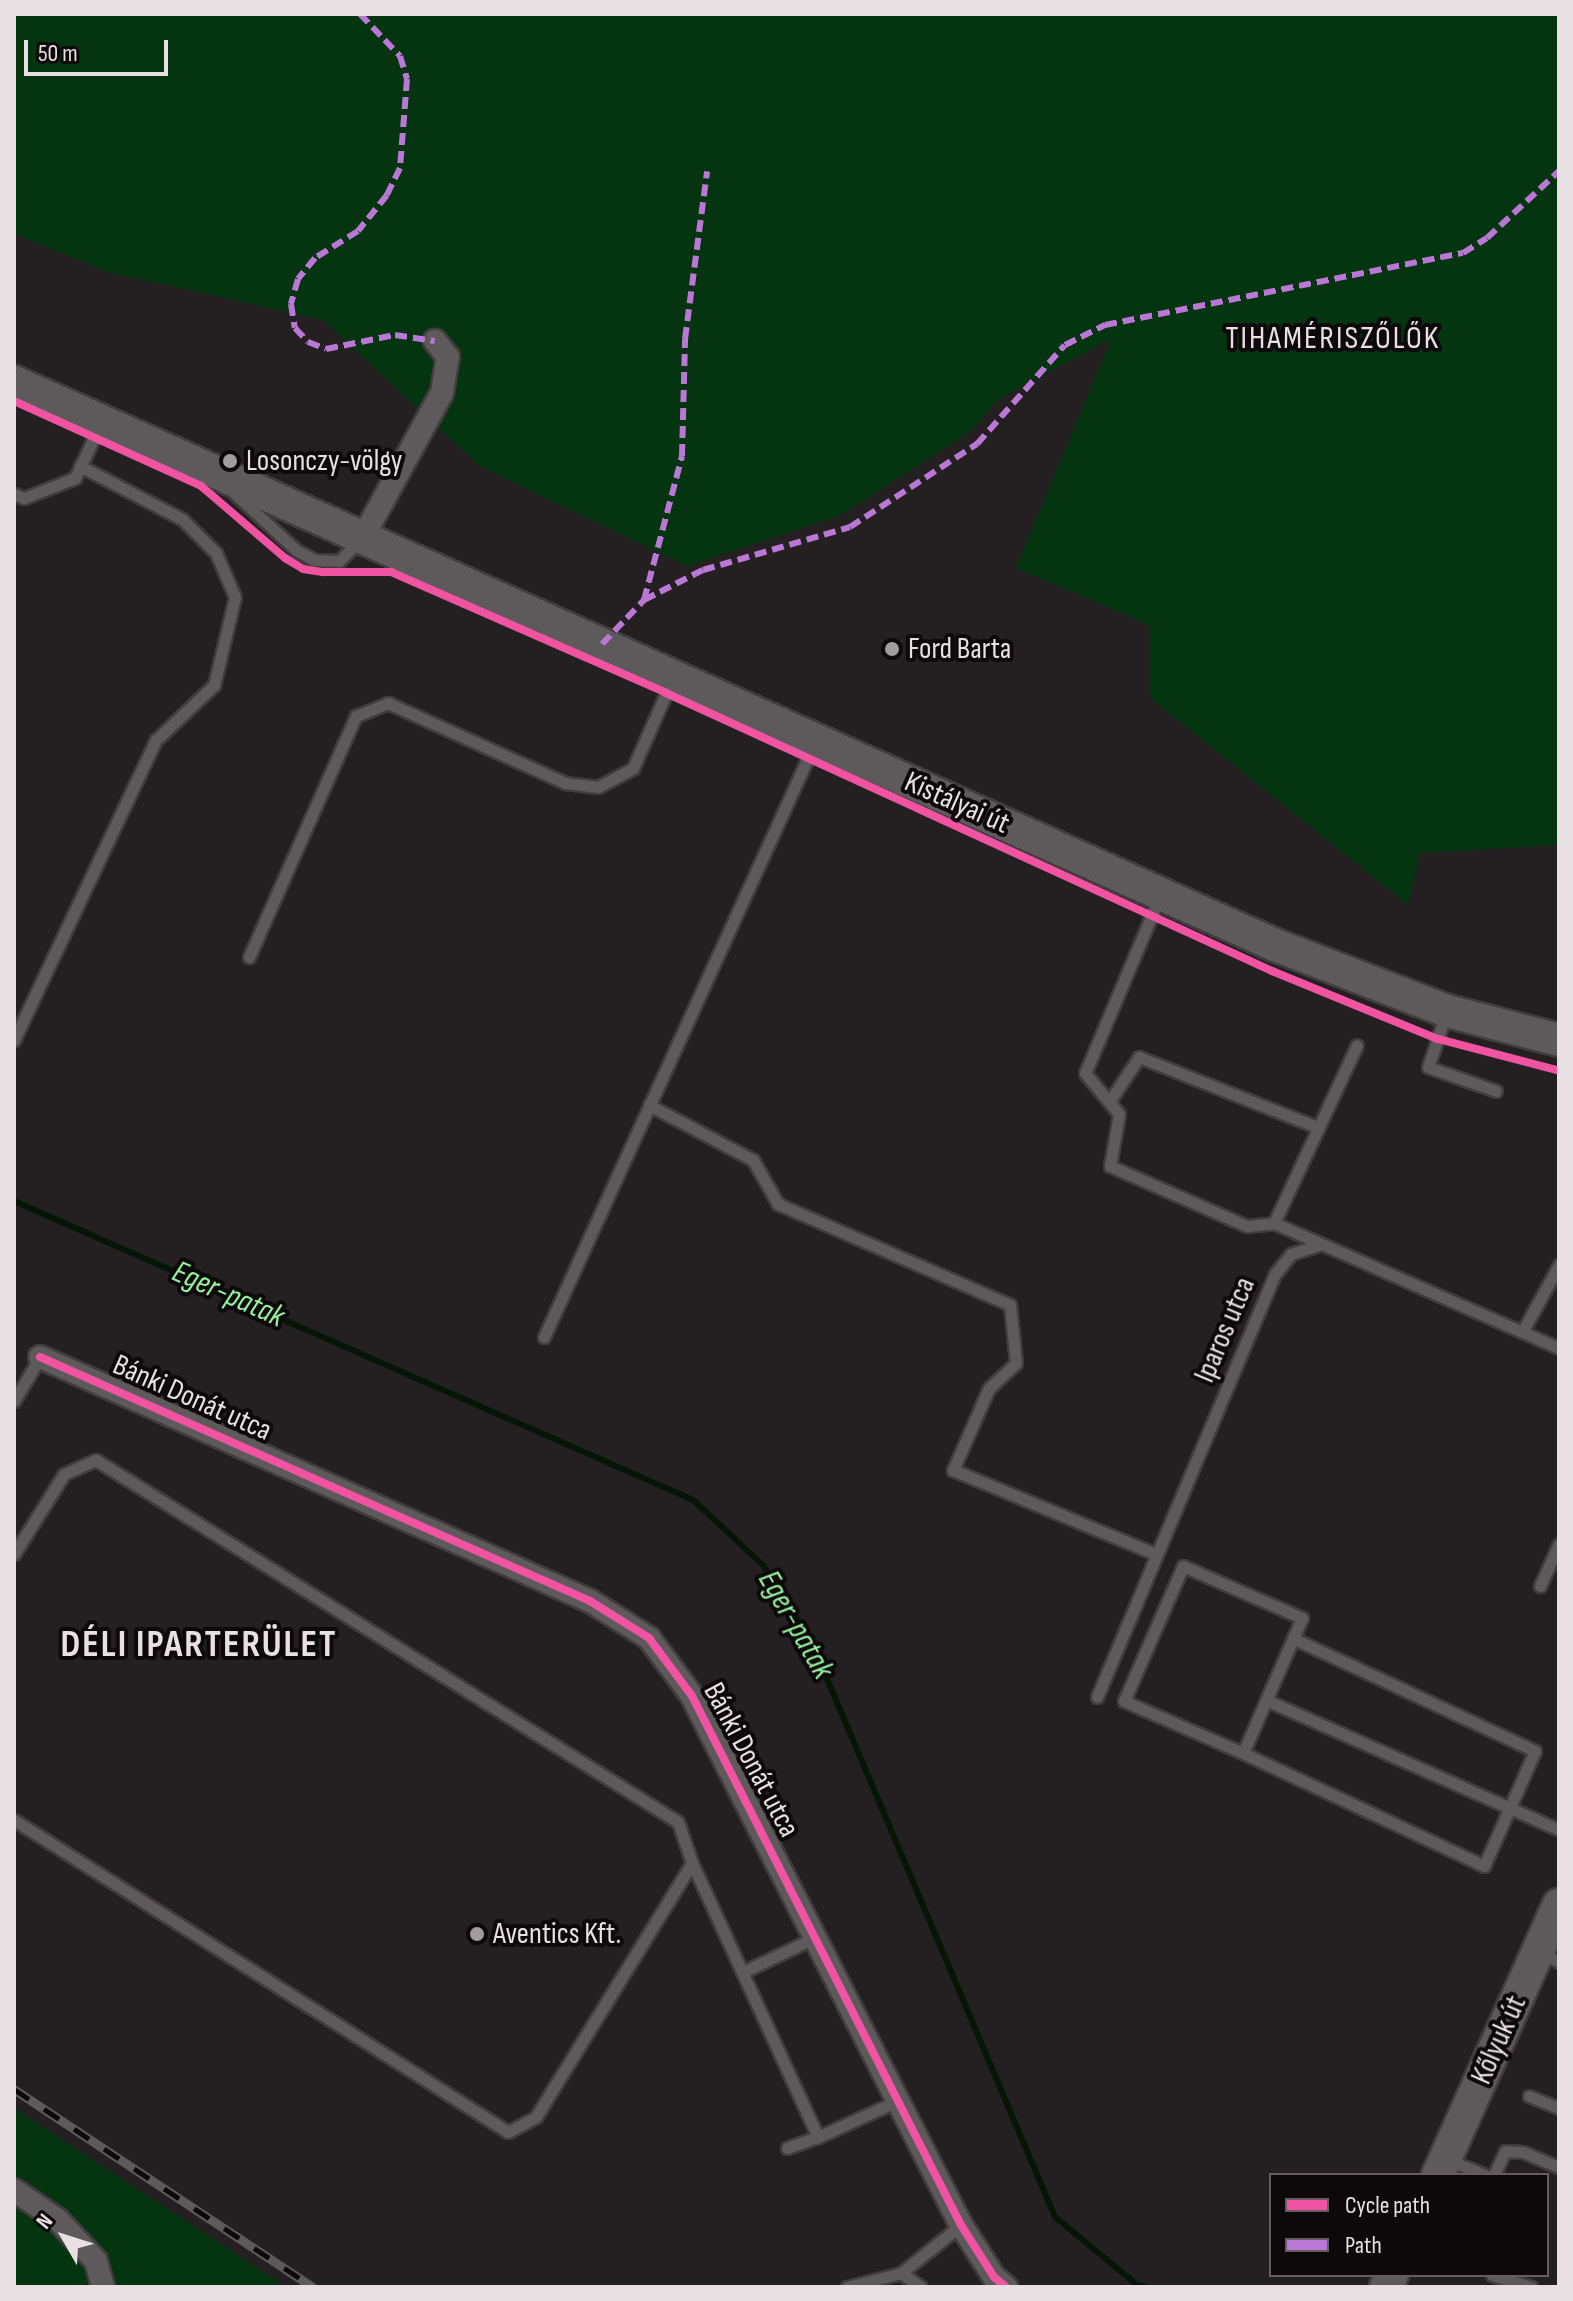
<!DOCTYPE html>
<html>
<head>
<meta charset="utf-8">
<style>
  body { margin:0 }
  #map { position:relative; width:1573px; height:2301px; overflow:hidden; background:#241f20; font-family:"Sofia Sans Condensed",sans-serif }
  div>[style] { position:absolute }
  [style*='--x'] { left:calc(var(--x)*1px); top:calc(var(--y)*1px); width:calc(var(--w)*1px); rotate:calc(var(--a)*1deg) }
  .green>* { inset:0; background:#053410 }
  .stream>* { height:6px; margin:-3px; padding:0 3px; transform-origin:3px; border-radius:3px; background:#051607 }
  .roads { filter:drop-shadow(2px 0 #413c3d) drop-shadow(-2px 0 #413c3d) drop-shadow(0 2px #413c3d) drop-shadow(0 -2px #413c3d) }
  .service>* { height:11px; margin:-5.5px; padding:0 5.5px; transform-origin:5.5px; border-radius:5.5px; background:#5e5a5b }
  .minor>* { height:22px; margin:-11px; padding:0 11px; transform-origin:11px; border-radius:11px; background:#5e5a5b }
  .secondary>* { height:32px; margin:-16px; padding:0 16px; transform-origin:16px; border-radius:16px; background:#5e5a5b }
  .rail>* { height:9px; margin-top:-4.5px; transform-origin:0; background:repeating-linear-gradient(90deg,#0d0809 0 18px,#5e595a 0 36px); box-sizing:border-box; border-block:2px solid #5e595a }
  .quiet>* { height:6px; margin-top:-3px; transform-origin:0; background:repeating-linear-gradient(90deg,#ba77d6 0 12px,transparent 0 18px) }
  .cycleway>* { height:8px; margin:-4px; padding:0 4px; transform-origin:4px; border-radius:4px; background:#f153a3 }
  .dots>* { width:22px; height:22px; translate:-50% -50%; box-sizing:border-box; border:4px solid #0d0809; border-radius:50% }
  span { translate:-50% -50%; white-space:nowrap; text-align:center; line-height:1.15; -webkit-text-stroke:8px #0d0809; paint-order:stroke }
  .poi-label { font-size:30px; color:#e8e0e2 }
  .left { translate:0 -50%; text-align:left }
  .street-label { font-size:30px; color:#e8e0e2 }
  .neighbourhood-label { font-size:32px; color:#e8e0e2; letter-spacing:2px }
  .water-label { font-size:32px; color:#93f09c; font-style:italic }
  .district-label { font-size:38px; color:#e8e0e2; font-weight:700; letter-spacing:2px }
  .frame { position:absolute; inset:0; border:16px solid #e8e0e2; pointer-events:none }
  .legend { position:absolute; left:1269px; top:2173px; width:280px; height:104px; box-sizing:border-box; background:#0d0809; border:2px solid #655e60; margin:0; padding:10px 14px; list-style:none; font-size:24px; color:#e8e0e2 }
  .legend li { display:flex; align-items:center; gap:16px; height:40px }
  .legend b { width:40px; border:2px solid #655e60 }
  .north { position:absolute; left:24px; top:2197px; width:80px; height:80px; -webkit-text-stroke:6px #0d0809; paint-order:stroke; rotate:309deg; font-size:22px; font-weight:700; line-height:32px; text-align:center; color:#e8e0e2 }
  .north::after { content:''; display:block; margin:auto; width:28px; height:36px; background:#e8e0e2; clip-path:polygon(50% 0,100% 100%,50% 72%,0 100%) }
  .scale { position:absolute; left:24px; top:40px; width:144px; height:36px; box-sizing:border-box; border:4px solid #e8e0e2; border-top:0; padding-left:10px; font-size:24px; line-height:28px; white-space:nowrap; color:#e8e0e2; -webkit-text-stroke:6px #0d0809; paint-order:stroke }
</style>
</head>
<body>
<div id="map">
  <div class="green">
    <div style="clip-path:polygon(14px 14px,1559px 14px,1559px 845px,1420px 853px,1408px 905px,1150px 698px,1149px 625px,1016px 568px,1111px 339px,999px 399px,970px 432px,841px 515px,687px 566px,479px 466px,323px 320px,107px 272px,14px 234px)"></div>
    <div style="clip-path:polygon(14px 2108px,286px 2287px,14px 2287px)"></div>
  </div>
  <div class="stream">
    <div style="--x:14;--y:1201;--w:742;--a:23.77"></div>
    <div style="--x:693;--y:1500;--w:96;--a:42.9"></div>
    <div style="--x:763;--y:1565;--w:90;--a:57.7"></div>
    <div style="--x:811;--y:1641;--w:626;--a:67.04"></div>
    <div style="--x:1055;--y:2217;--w:105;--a:39.6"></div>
    <div style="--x:1136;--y:2284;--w:9;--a:18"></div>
  </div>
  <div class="roads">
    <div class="service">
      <div style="--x:232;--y:491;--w:87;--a:42.7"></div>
      <div style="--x:296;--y:550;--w:21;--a:29"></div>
      <div style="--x:314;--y:560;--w:25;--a:2"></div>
      <div style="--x:339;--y:561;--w:30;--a:-45"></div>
      <div style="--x:14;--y:494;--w:11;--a:22"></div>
      <div style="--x:24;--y:498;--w:55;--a:-21.4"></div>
      <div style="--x:75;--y:478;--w:59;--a:-64.7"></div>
      <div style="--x:1159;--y:898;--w:190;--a:112.9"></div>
      <div style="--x:1085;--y:1073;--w:53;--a:50.3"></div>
      <div style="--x:1119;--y:1114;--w:53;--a:99.8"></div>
      <div style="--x:1110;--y:1166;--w:150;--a:23.7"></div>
      <div style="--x:1247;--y:1226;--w:27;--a:-6"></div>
      <div style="--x:1274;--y:1223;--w:311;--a:23.7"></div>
      <div style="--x:249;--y:957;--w:264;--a:-66.1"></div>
      <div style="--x:356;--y:716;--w:35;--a:-22"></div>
      <div style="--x:388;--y:703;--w:194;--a:24.3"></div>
      <div style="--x:565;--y:783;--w:33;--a:7"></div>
      <div style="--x:598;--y:787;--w:40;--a:-28"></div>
      <div style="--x:633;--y:768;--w:96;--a:-66.1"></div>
      <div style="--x:1447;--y:1011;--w:59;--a:108.7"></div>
      <div style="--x:1428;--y:1067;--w:72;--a:19.4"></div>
      <div style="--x:14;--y:1040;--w:332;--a:-64.7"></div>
      <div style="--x:156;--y:740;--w:80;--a:-43.5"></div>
      <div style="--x:214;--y:685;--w:90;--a:-76.6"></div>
      <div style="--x:235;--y:597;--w:48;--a:-113.4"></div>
      <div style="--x:216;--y:553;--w:48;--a:-135"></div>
      <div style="--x:182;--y:519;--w:115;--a:-152.5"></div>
      <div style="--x:1109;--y:1102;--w:54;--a:-56.3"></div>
      <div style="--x:1139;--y:1057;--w:193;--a:21.5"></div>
      <div style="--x:649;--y:1105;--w:118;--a:27.9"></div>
      <div style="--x:753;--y:1160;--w:51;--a:60.4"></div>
      <div style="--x:778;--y:1204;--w:253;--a:23.5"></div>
      <div style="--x:1010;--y:1305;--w:58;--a:84.1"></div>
      <div style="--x:1016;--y:1363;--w:37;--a:137"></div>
      <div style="--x:989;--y:1388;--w:90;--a:113.7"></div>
      <div style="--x:953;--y:1470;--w:220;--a:22.5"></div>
      <div style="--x:1274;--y:1223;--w:196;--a:-65"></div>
      <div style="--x:1522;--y:1332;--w:77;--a:-61.1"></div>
      <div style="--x:544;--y:1337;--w:634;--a:-65.5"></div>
      <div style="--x:807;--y:760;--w:18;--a:-77"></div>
      <div style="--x:14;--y:1401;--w:51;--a:-59.4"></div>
      <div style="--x:14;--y:1554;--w:94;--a:-58"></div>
      <div style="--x:64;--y:1474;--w:35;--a:-24"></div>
      <div style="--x:96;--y:1460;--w:685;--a:31.88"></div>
      <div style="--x:678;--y:1822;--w:43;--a:71.1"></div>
      <div style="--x:692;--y:1863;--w:298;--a:121.6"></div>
      <div style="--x:536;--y:2117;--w:32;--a:152"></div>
      <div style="--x:508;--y:2132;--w:584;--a:-147.72"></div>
      <div style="--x:1183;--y:1566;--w:130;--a:23.6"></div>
      <div style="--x:1302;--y:1618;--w:147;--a:113.6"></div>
      <div style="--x:1243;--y:1753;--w:130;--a:-156.4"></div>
      <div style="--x:1124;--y:1701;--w:147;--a:-66.4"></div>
      <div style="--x:1540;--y:1586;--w:46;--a:-65.7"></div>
      <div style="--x:1097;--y:1697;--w:459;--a:-67.2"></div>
      <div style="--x:1275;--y:1274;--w:26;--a:-51"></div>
      <div style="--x:1291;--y:1254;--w:28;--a:-18"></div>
      <div style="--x:1266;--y:1700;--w:321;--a:23.9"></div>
      <div style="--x:1243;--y:1753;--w:266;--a:25.1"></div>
      <div style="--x:1484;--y:1866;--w:126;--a:-66.1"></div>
      <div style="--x:1535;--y:1751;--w:267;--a:-155"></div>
      <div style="--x:692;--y:1863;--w:302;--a:65.3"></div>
      <div style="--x:818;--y:2137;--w:87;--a:-24.5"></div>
      <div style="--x:1539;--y:1951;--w:23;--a:29"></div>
      <div style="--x:743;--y:1972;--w:81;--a:-25.6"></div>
      <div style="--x:1529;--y:2096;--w:32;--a:22"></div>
      <div style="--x:787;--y:2148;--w:33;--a:-20"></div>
      <div style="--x:1446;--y:2159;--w:42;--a:22.3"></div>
      <div style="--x:1494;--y:2175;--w:26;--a:-65"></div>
      <div style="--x:1505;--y:2151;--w:18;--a:3"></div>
      <div style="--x:1523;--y:2152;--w:39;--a:23"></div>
      <div style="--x:901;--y:2273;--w:24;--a:35"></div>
      <div style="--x:1492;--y:2275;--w:41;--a:17.1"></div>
      <div style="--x:847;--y:2287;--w:56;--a:-14.5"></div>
      <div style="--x:901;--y:2273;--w:77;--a:-38.7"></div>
    </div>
    <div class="minor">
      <div style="--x:363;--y:537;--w:164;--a:-61.3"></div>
      <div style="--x:442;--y:393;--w:36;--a:-81"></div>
      <div style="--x:448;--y:357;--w:21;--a:-129"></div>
      <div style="--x:40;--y:1357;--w:602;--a:23.92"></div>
      <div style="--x:590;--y:1601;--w:70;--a:32.1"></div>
      <div style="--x:649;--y:1638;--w:72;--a:53.4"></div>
      <div style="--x:692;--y:1696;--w:593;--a:63.05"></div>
      <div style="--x:961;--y:2225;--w:62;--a:57.6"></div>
      <div style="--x:994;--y:2277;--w:16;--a:40"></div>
      <div style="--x:14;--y:2190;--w:53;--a:34.3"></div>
      <div style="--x:58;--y:2220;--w:56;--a:47.2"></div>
      <div style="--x:96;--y:2261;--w:27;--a:75"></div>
    </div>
    <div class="secondary">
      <div style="--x:14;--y:382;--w:1381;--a:24.06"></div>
      <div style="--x:1275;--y:945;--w:184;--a:21"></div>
      <div style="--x:1447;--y:1011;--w:116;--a:14.5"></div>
      <div style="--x:1438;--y:2175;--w:296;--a:-65.9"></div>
      <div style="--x:1386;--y:2287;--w:13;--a:-63"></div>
    </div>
  </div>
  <div class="rail">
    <div style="--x:14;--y:2089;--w:359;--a:33.5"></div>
  </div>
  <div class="quiet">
    <div style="--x:360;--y:14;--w:58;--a:46.4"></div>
    <div style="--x:400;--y:56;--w:24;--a:73"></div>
    <div style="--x:407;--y:79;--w:89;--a:94.5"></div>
    <div style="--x:400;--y:168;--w:30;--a:116"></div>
    <div style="--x:387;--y:195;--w:46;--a:128.9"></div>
    <div style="--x:358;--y:231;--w:51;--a:147.9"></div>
    <div style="--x:315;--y:258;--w:27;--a:129"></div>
    <div style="--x:298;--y:279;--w:26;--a:106"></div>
    <div style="--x:291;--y:304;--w:24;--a:81"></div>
    <div style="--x:295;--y:328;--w:19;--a:47"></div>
    <div style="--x:308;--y:342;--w:19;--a:21"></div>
    <div style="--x:326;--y:349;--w:70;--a:-11.5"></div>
    <div style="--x:395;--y:335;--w:40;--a:8.5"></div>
    <div style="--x:644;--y:600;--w:149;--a:-75.2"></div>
    <div style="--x:682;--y:456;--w:117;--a:-88.5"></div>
    <div style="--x:685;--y:339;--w:169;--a:-82.5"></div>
    <div style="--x:602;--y:644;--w:61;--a:-46.3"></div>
    <div style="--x:644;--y:600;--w:66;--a:-27"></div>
    <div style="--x:703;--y:570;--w:153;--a:-16.3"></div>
    <div style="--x:850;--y:527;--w:152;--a:-33.2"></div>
    <div style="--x:977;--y:444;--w:132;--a:-48.4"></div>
    <div style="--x:1065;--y:345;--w:45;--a:-26.6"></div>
    <div style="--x:1105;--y:325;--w:365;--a:-11.4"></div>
    <div style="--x:1463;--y:253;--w:28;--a:-32"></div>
    <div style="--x:1487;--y:238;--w:98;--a:-42.9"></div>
  </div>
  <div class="cycleway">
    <div style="--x:14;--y:401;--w:205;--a:24.4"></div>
    <div style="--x:201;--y:486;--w:111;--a:40.6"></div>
    <div style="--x:285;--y:558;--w:21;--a:31"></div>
    <div style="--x:303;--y:569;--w:20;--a:9"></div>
    <div style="--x:323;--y:572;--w:68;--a:0"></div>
    <div style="--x:391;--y:572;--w:300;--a:23.7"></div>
    <div style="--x:666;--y:693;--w:667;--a:24.64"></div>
    <div style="--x:1272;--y:971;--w:179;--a:22.3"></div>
    <div style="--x:1438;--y:1039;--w:123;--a:14.6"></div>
    <div style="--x:40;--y:1357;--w:602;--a:23.92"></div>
    <div style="--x:590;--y:1601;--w:70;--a:32.1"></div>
    <div style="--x:649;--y:1638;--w:72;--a:53.4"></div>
    <div style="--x:692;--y:1696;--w:593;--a:63.05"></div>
    <div style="--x:961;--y:2225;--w:62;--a:57.6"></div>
    <div style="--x:994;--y:2277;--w:16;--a:40"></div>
  </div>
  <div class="dots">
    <div style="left:230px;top:461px;background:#a39c9e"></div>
    <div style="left:892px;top:649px;background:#a39c9e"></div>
    <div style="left:477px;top:1934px;background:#a39c9e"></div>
  </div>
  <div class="poi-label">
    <span class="left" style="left:246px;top:461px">Losonczy-völgy</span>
    <span class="left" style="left:908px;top:649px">Ford Barta</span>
    <span class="left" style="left:493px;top:1934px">Aventics Kft.</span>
  </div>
  <div class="street-label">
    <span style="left:957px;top:803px;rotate:24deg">Kistályai út</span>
    <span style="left:1225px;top:1330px;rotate:-67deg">Iparos utca</span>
    <span style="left:192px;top:1398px;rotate:24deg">Bánki Donát utca</span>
    <span style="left:751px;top:1760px;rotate:62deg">Bánki Donát utca</span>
    <span style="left:1499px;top:2040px;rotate:-66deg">Kőlyuk út</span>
  </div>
  <div class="neighbourhood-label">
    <span style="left:1333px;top:339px">TIHAMÉRISZŐLŐK</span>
  </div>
  <div class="water-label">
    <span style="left:228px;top:1295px;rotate:24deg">Eger-patak</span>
    <span style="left:795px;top:1625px;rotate:60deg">Eger-patak</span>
  </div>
  <div class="district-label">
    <span style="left:199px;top:1645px">DÉLI IPARTERÜLET</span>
  </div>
  <div class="frame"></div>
  <ul class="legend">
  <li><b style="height:10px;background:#f153a3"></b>Cycle path</li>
  <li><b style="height:10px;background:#ba77d6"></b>Path</li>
  </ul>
  <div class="north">N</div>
  <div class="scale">50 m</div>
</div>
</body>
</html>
